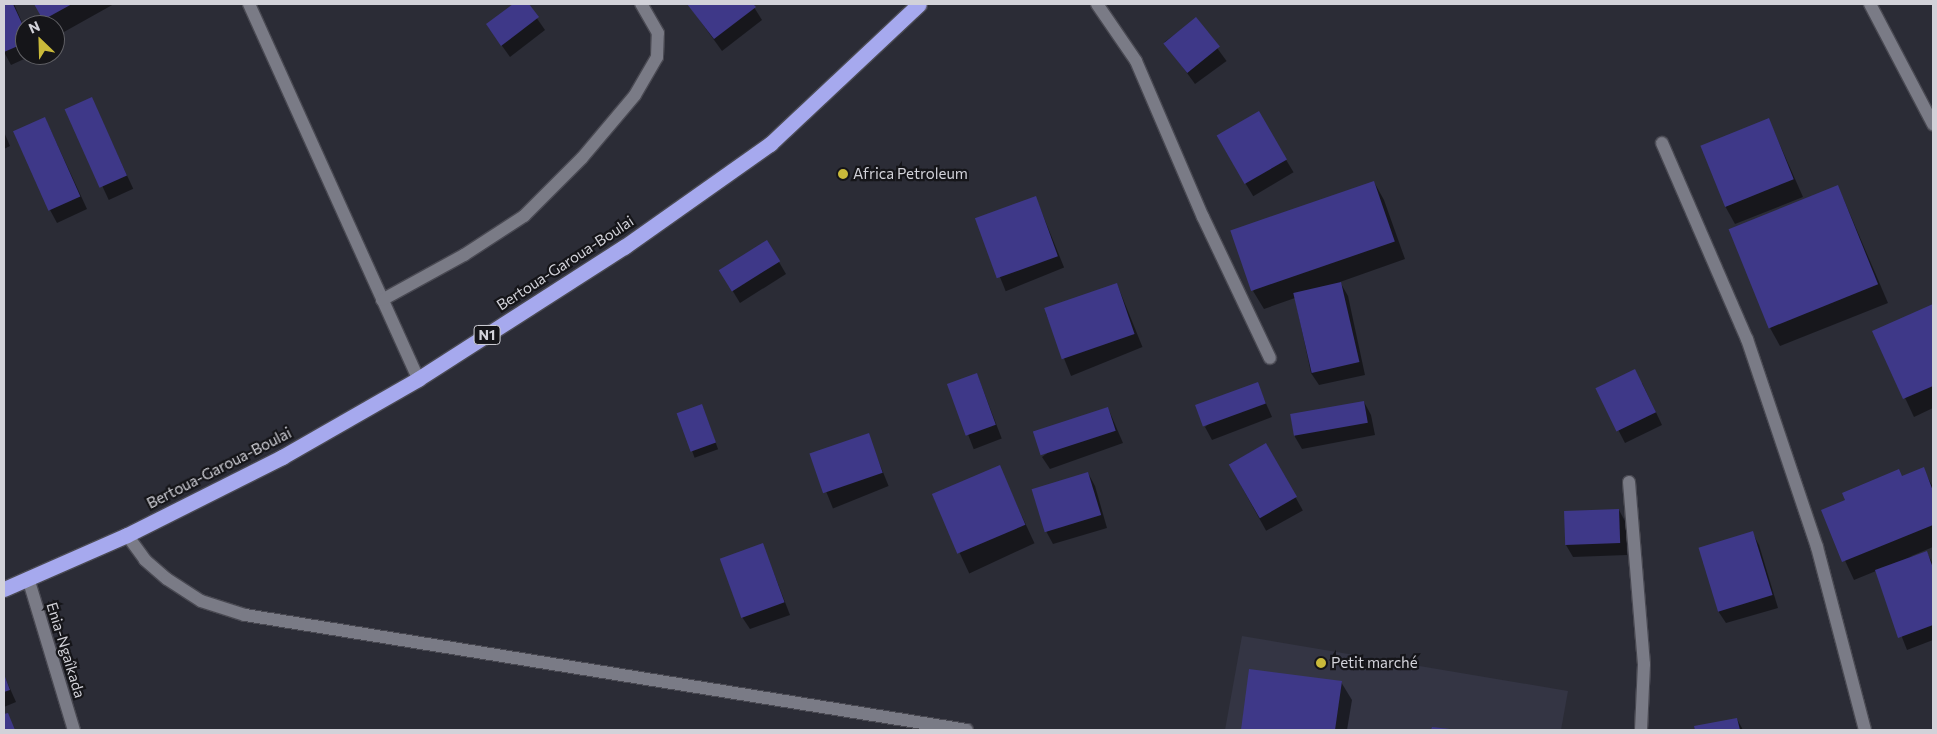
<!DOCTYPE html>
<html>
<head>
<meta charset="utf-8">
<style>
  body { margin:0 }
  #map { position:relative; width:1937px; height:734px; overflow:hidden; background:#2b2c36; font-family:Commissioner,sans-serif }
  div>[style] { position:absolute }
  [style*='--x'] { left:calc(var(--x)*1px); top:calc(var(--y)*1px); width:calc(var(--w)*1px); rotate:calc(var(--a)*1deg) }
  .built>* { inset:0; background:#343544 }
  .shadow>* { inset:0; background:#0007; transform-origin:0 0 }
  .building>* { inset:0; background:#3e3888; transform-origin:0 0 }
  .roads { filter:drop-shadow(1px 0 #494952) drop-shadow(-1px 0 #494952) drop-shadow(0 1px #494952) drop-shadow(0 -1px #494952) }
  .minor>* { height:12px; margin:-6px; padding:0 6px; transform-origin:6px; border-radius:6px; background:#7a7b86 }
  .highway>* { height:15px; margin:-7.5px; padding:0 7.5px; transform-origin:7.5px; border-radius:7.5px; background:#a6a9ee }
  .dots>* { width:14px; height:14px; translate:-50% -50%; box-sizing:border-box; border:2px solid #151519; border-radius:50% }
  span { translate:-50% -50%; white-space:nowrap; text-align:center; line-height:1.15; -webkit-text-stroke:4.5px #151519; paint-order:stroke }
  .shield-label span { padding:1px 4px; background:#151519; border:1px solid; border-radius:4px; -webkit-text-stroke-width:0 }
  .shield-label { font-size:14px; color:#d2d2d9; font-weight:700 }
  .poi-label { font-size:15px; color:#d2d2d9 }
  .left { translate:0 -50%; text-align:left }
  .street-label { font-size:15px; color:#d2d2d9 }
  .frame { position:absolute; inset:0; border:5px solid #d2d2d9; pointer-events:none }
  .north { position:absolute; left:15px; top:15px; width:50px; height:50px; box-sizing:border-box; background:#151519; border:1px solid #616166; border-radius:50%; rotate:336deg; font-size:14px; font-weight:700; line-height:20px; text-align:center; color:#d2d2d9 }
  .north::after { content:''; display:block; margin:auto; width:18px; height:22px; background:#caba3a; clip-path:polygon(50% 0,100% 100%,50% 72%,0 100%) }
</style>
</head>
<body>
<div id="map">
  <div class="built">
    <div style="clip-path:polygon(1242px 636px,1568px 691px,1561px 730px,1225px 730px)"></div>
  </div>
  <div class="shadow">
    <div style="clip-path:polygon(4px 4px,14px 4px,25px 29px,25px 55px,33px 55px,11px 65px,4px 52px)"></div>
    <div style="clip-path:polygon(36px 4px,114px 4px,55px 37px,55px 25px,48px 25px)"></div>
    <div style="clip-path:polygon(515px 4px,527px 4px,545px 30px,510px 57px,487px 25px)"></div>
    <div style="clip-path:polygon(688px 4px,752px 4px,762px 20px,722px 51px)"></div>
    <div style="left:1196px;top:19px;width:52px;height:39px;rotate:54deg"></div>
    <div style="left:91px;top:98px;width:100px;height:27px;rotate:65deg"></div>
    <div style="left:1258px;top:113px;width:69px;height:47px;rotate:59deg"></div>
    <div style="clip-path:polygon(45px 118px,87px 209px,57px 223px,50px 210px)"></div>
    <div style="clip-path:polygon(1769px 120px,1803px 197px,1735px 224px,1725px 206px)"></div>
    <div style="clip-path:polygon(4px 132px,10px 146px,4px 149px)"></div>
    <div style="clip-path:polygon(1374px 182px,1384px 200px,1405px 259px,1340px 282px,1348px 296px,1365px 375px,1319px 385px,1311px 373px,1295px 298px,1264px 309px,1253px 291px)"></div>
    <div style="clip-path:polygon(1838px 186px,1888px 303px,1780px 346px,1770px 328px)"></div>
    <div style="left:1036px;top:198px;width:75px;height:63px;rotate:68deg"></div>
    <div style="clip-path:polygon(779px 262px,786px 274px,740px 303px,720px 270px)"></div>
    <div style="left:1117px;top:284px;width:68px;height:77px;rotate:68deg"></div>
    <div style="clip-path:polygon(1933px 305px,1933px 408px,1914px 417px,1874px 332px)"></div>
    <div style="left:977px;top:374px;width:69px;height:30px;rotate:69deg"></div>
    <div style="clip-path:polygon(1257px 383px,1272px 417px,1212px 440px,1205px 427px)"></div>
    <div style="clip-path:polygon(1642px 383px,1662px 425px,1625px 443px,1597px 389px)"></div>
    <div style="clip-path:polygon(1364px 402px,1371px 415px,1375px 435px,1302px 449px,1295px 437px,1291px 415px)"></div>
    <div style="left:702px;top:405px;width:47px;height:25px;rotate:70deg"></div>
    <div style="clip-path:polygon(1108px 408px,1123px 443px,1050px 469px,1042px 457px)"></div>
    <div style="left:868px;top:435px;width:55px;height:60px;rotate:68deg"></div>
    <div style="left:1266px;top:444px;width:76px;height:42px;rotate:61deg"></div>
    <div style="left:999px;top:467px;width:84px;height:72px;rotate:65deg"></div>
    <div style="clip-path:polygon(1923px 469px,1933px 487px,1933px 547px,1909px 557px,1927px 553px,1933px 564px,1933px 640px,1907px 650px,1876px 571px,1854px 580px,1822px 511px)"></div>
    <div style="clip-path:polygon(1088px 473px,1095px 486px,1107px 528px,1053px 544px,1046px 531px)"></div>
    <div style="clip-path:polygon(1619px 510px,1626px 523px,1627px 555px,1573px 557px,1566px 545px)"></div>
    <div style="clip-path:polygon(1752px 532px,1759px 545px,1778px 608px,1726px 623px,1718px 611px)"></div>
    <div style="clip-path:polygon(763px 545px,790px 615px,750px 629px,742px 617px)"></div>
    <div style="clip-path:polygon(1250px 670px,1341px 682px,1352px 700px,1347px 730px,1242px 730px)"></div>
    <div style="clip-path:polygon(4px 675px,16px 702px,4px 707px)"></div>
    <div style="clip-path:polygon(1737px 719px,1743px 730px,1696px 730px,1695px 727px)"></div>
  </div>
  <div class="building">
    <div style="clip-path:polygon(4px 4px,13px 4px,25px 30px,25px 43px,4px 52px)"></div>
    <div style="clip-path:polygon(34px 4px,72px 4px,43px 20px)"></div>
    <div style="clip-path:polygon(513px 4px,529px 4px,539px 17px,501px 46px,486px 24px)"></div>
    <div style="clip-path:polygon(687px 4px,753px 4px,756px 7px,714px 39px)"></div>
    <div style="left:1196px;top:17px;width:38px;height:42px;rotate:51deg"></div>
    <div style="left:92px;top:97px;width:86px;height:30px;rotate:66deg"></div>
    <div style="left:1259px;top:111px;width:56px;height:49px;rotate:60deg"></div>
    <div style="left:45px;top:117px;width:87px;height:35px;rotate:66deg"></div>
    <div style="left:1769px;top:118px;width:66px;height:74px;rotate:68deg"></div>
    <div style="left:1374px;top:181px;width:64px;height:152px;rotate:71deg"></div>
    <div style="left:1838px;top:185px;width:107px;height:118px;rotate:68deg"></div>
    <div style="left:1036px;top:196px;width:64px;height:65px;rotate:70deg"></div>
    <div style="left:767px;top:240px;width:25px;height:57px;rotate:58deg"></div>
    <div style="left:1341px;top:282px;width:82px;height:49px;rotate:77deg"></div>
    <div style="left:1117px;top:283px;width:54px;height:77px;rotate:71deg"></div>
    <div style="clip-path:polygon(1933px 304px,1933px 386px,1903px 399px,1872px 331px)"></div>
    <div style="left:1635px;top:369px;width:48px;height:44px;rotate:64deg"></div>
    <div style="left:977px;top:373px;width:55px;height:32px;rotate:70deg"></div>
    <div style="left:1258px;top:382px;width:23px;height:67px;rotate:70deg"></div>
    <div style="left:1364px;top:401px;width:22px;height:75px;rotate:80deg"></div>
    <div style="left:702px;top:404px;width:41px;height:27px;rotate:70deg"></div>
    <div style="left:1108px;top:407px;width:25px;height:79px;rotate:72deg"></div>
    <div style="left:869px;top:433px;width:42px;height:63px;rotate:71deg"></div>
    <div style="left:1266px;top:443px;width:62px;height:43px;rotate:60deg"></div>
    <div style="left:1000px;top:465px;width:65px;height:74px;rotate:67deg"></div>
    <div style="clip-path:polygon(1924px 467px,1933px 491px,1933px 525px,1842px 562px,1821px 510px,1845px 500px,1842px 493px,1899px 469px,1902px 476px)"></div>
    <div style="left:1088px;top:472px;width:45px;height:59px;rotate:73deg"></div>
    <div style="left:1619px;top:509px;width:34px;height:55px;rotate:88deg"></div>
    <div style="left:1753px;top:531px;width:67px;height:57px;rotate:73deg"></div>
    <div style="left:763px;top:543px;width:63px;height:46px;rotate:70deg"></div>
    <div style="clip-path:polygon(1927px 551px,1933px 568px,1933px 625px,1898px 638px,1875px 570px)"></div>
    <div style="clip-path:polygon(1249px 669px,1342px 681px,1335px 730px,1241px 730px)"></div>
    <div style="clip-path:polygon(4px 674px,10px 690px,4px 692px)"></div>
    <div style="clip-path:polygon(8px 713px,15px 730px,4px 730px,4px 714px)"></div>
    <div style="clip-path:polygon(1737px 718px,1740px 730px,1695px 730px,1694px 726px)"></div>
    <div style="clip-path:polygon(1432px 727px,1450px 729px,1450px 730px,1431px 730px)"></div>
  </div>
  <div class="roads">
    <div class="minor">
      <div style="--x:249;--y:4;--w:411;--a:65.7"></div>
      <div style="--x:1097;--y:4;--w:69;--a:55.6"></div>
      <div style="--x:1136;--y:61;--w:170;--a:66.8"></div>
      <div style="--x:1203;--y:217;--w:156;--a:64.6"></div>
      <div style="--x:1870;--y:4;--w:136;--a:62.3"></div>
      <div style="--x:1662;--y:143;--w:214;--a:66.6"></div>
      <div style="--x:1747;--y:339;--w:219;--a:71.4"></div>
      <div style="--x:1817;--y:547;--w:189;--a:75.3"></div>
      <div style="--x:382;--y:300;--w:94;--a:-28.8"></div>
      <div style="--x:464;--y:255;--w:72;--a:-33"></div>
      <div style="--x:524;--y:216;--w:82;--a:-45"></div>
      <div style="--x:582;--y:158;--w:82;--a:-49.9"></div>
      <div style="--x:635;--y:95;--w:44;--a:-59.9"></div>
      <div style="--x:657;--y:57;--w:24;--a:-88"></div>
      <div style="--x:658;--y:33;--w:34;--a:-120"></div>
      <div style="--x:1629;--y:482;--w:183;--a:85.3"></div>
      <div style="--x:1644;--y:664;--w:66;--a:92.6"></div>
      <div style="--x:127;--y:535;--w:31;--a:54"></div>
      <div style="--x:145;--y:560;--w:29;--a:41"></div>
      <div style="--x:167;--y:579;--w:40;--a:32.9"></div>
      <div style="--x:201;--y:601;--w:46;--a:17.7"></div>
      <div style="--x:245;--y:615;--w:731;--a:9.05"></div>
      <div style="--x:28;--y:578;--w:159;--a:73.2"></div>
    </div>
    <div class="highway">
      <div style="--x:4;--y:589;--w:134;--a:-23.7"></div>
      <div style="--x:127;--y:535;--w:174;--a:-26.7"></div>
      <div style="--x:282;--y:457;--w:157;--a:-29.8"></div>
      <div style="--x:418;--y:379;--w:245;--a:-32.7"></div>
      <div style="--x:624;--y:247;--w:179;--a:-35.2"></div>
      <div style="--x:770;--y:144;--w:204;--a:-43.2"></div>
    </div>
  </div>
  <div class="dots">
    <div style="left:843px;top:174px;background:#caba3a"></div>
    <div style="left:1321px;top:663px;background:#caba3a"></div>
  </div>
  <div class="shield-label">
    <span style="left:487px;top:335px">N1</span>
  </div>
  <div class="poi-label">
    <span class="left" style="left:853px;top:174px">Africa Petroleum</span>
    <span class="left" style="left:1331px;top:663px">Petit marché</span>
  </div>
  <div class="street-label">
    <span style="left:565px;top:263px;rotate:-33deg">Bertoua-Garoua-Boulai</span>
    <span style="left:219px;top:468px;rotate:-27deg">Bertoua-Garoua-Boulai</span>
    <span style="left:66px;top:650px;rotate:73deg">Enia-Ngaîkada</span>
  </div>
  <div class="frame"></div>
  <div class="north">N</div>
</div>
</body>
</html>
